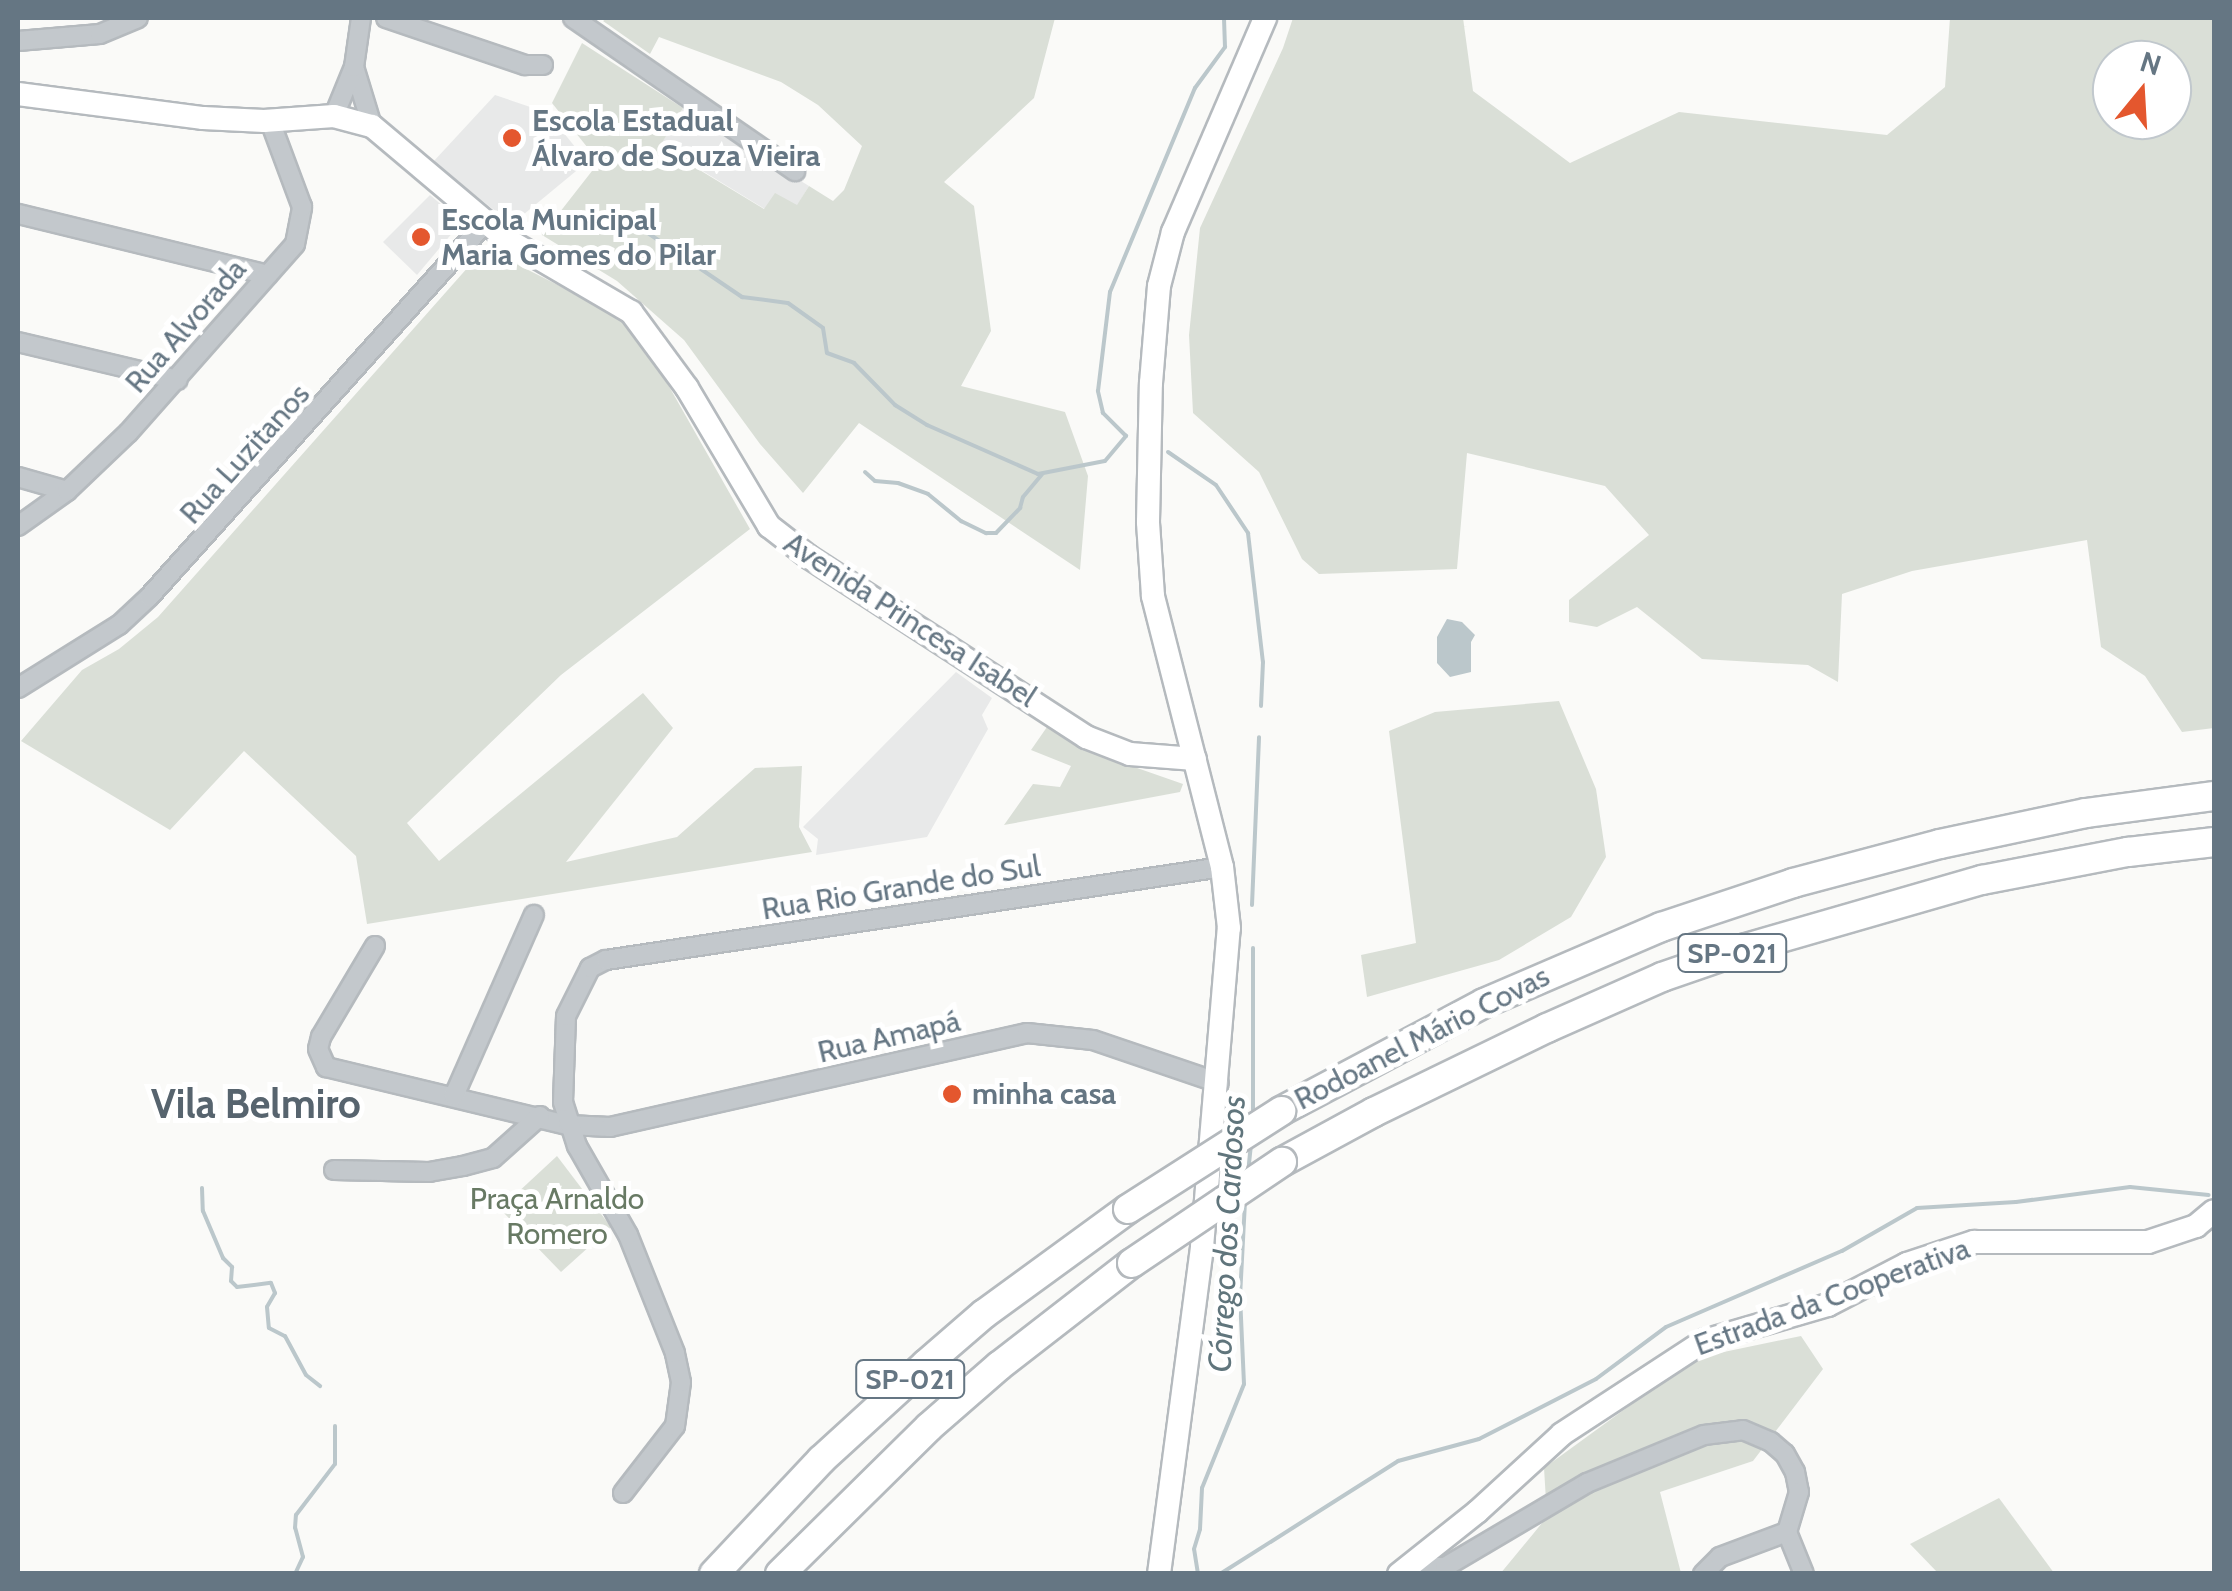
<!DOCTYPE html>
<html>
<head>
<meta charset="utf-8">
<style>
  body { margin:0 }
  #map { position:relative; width:2232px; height:1591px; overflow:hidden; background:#fafaf8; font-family:Cabin,sans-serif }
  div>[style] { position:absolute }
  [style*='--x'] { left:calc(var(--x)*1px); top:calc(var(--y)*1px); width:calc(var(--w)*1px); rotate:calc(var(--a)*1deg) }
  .built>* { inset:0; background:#e8e9e9 }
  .green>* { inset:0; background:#dadfd7 }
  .water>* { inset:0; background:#bbc7cb }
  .stream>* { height:4px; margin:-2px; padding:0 2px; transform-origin:2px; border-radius:2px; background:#bbc7cb }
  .roads { filter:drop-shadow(2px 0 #b5babe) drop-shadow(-2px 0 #b5babe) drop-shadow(0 2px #b5babe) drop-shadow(0 -2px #b5babe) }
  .minor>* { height:18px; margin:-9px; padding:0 9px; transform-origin:9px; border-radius:9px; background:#c3c8cc }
  .major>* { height:22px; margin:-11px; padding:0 11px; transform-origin:11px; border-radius:11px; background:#fff }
  .highway>* { height:28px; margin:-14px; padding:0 14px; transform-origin:14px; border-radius:14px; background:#fff }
  .bridges { filter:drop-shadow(2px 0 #b4b9bd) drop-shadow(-2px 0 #b4b9bd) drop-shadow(0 2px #b4b9bd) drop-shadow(0 -2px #b4b9bd) }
  .highway-bridge>* { height:28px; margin:-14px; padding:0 14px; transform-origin:14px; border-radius:14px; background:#fff }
  .dots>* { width:28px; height:28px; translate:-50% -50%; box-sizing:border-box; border:5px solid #fff; border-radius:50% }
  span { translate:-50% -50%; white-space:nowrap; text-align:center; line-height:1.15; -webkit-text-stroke:10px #fff; paint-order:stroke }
  .shield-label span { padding:2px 8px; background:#fff; border:2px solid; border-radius:8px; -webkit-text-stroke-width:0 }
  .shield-label { font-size:28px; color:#657683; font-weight:700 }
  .poi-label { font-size:30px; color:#657683; font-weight:700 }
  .left { translate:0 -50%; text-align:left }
  .street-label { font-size:30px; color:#657683 }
  .park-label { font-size:30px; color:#687a64 }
  .water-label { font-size:32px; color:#60757c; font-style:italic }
  .district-label { font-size:40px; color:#57646e; font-weight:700 }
  .frame { position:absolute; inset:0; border:20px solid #657683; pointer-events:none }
  .north { position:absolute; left:2092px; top:40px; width:100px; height:100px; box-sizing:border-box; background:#fff; border:2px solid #c1c8cd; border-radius:50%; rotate:18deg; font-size:28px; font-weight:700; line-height:40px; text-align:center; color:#657683 }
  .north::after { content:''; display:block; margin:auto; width:35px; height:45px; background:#e4572e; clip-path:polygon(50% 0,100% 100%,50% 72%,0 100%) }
</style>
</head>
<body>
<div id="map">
  <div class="built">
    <div style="clip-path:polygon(495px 95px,548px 113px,587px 162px,512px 224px,433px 162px)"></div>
    <div style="clip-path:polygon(683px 108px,809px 186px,797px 206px,765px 209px,660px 145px)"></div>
    <div style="clip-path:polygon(430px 195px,457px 218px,459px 225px,417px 275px,383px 242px)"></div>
    <div style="clip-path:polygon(956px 672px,992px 698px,982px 715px,988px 729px,927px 837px,816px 855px,818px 839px,803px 827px)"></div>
  </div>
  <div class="green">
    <div style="clip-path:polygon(607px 18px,1055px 18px,1034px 98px,944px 182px,974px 206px,991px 331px,961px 386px,1065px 412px,1088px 476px,1080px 570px,859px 423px,803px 493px,760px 444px,684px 340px,617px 281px,542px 235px,599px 162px,552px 103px,582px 43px,683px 108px,660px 146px,764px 209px,775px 193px,797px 205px,809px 186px,833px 201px,844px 190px,862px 146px,818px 105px,781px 82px,659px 37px,650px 54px,603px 21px)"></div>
    <div style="clip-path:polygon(evenodd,1293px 18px,1463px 18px,1473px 91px,1570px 163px,1679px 112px,1887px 135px,1945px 87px,1950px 18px,2214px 18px,2214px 728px,2182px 732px,2145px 676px,2101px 647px,2087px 540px,1912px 571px,1842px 594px,1838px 682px,1808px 665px,1702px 659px,1637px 607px,1597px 627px,1569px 622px,1569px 600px,1649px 535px,1605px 486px,1467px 453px,1457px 569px,1319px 574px,1302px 559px,1259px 472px,1193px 413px,1189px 335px,1200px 228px,1283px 48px,1293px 18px,2112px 60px,2172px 60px,2172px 120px,2112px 120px,2112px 60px)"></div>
    <div style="clip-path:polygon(485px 248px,633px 323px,750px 529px,561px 675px,407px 823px,439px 861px,643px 693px,673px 728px,566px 862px,677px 837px,755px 768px,802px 766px,799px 827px,812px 852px,367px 924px,356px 856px,244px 751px,170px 830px,21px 741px,82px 670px,119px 649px,158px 617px)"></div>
    <div style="clip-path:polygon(1559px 701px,1596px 789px,1606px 857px,1571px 917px,1499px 960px,1367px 997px,1361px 955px,1416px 943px,1389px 731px,1435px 712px)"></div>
    <div style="clip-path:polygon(1047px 727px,1120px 762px,1183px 784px,1180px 792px,1004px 825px,1033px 784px,1060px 787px,1071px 766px,1031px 750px)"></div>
    <div style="clip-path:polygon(557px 1156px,611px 1227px,561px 1272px,500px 1209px)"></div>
    <div style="clip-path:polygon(1801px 1336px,1823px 1369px,1753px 1461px,1660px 1492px,1681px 1573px,1500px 1574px,1547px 1517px,1544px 1468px,1695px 1358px)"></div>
    <div style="clip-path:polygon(1999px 1498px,2054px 1573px,1938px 1573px,1910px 1544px)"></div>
  </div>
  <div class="water">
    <div style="clip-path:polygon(1447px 619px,1462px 622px,1475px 635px,1471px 642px,1471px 672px,1450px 677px,1437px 663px,1437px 637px)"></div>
  </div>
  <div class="stream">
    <div style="--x:639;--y:227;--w:125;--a:34.2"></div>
    <div style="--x:742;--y:297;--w:46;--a:7.4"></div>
    <div style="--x:788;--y:303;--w:43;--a:35.5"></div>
    <div style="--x:823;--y:328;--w:25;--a:81"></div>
    <div style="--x:827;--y:353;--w:29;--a:20"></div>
    <div style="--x:854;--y:363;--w:59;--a:45.7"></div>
    <div style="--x:895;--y:405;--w:38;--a:32"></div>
    <div style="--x:927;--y:425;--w:121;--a:23.8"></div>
    <div style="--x:1038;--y:474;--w:68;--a:-11"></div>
    <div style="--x:1105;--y:461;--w:33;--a:-50"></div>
    <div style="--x:1126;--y:436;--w:33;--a:-135"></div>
    <div style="--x:1103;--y:413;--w:23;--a:-103"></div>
    <div style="--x:1098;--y:391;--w:100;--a:-83.1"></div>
    <div style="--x:1110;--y:292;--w:221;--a:-67.4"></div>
    <div style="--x:1195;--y:88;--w:51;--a:-53.8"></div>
    <div style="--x:1225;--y:47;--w:29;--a:-92"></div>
    <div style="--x:1168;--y:452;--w:58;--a:34.5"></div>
    <div style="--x:1216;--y:485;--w:58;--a:56.3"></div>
    <div style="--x:1248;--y:533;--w:130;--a:83.4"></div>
    <div style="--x:1263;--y:662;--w:44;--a:92.6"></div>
    <div style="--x:865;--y:472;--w:13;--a:42"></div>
    <div style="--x:875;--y:481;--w:23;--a:5"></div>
    <div style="--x:898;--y:483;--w:32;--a:20"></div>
    <div style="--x:928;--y:494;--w:43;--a:39.3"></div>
    <div style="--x:961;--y:521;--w:28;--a:26"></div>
    <div style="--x:986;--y:533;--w:10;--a:0"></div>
    <div style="--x:996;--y:533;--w:35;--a:-46"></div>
    <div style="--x:1020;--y:508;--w:11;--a:-75"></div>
    <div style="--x:1023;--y:497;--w:30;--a:-50"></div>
    <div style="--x:1252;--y:905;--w:168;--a:-87.6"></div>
    <div style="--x:1253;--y:1113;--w:165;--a:-90"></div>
    <div style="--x:1248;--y:1173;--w:31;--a:-84"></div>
    <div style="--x:202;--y:1188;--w:23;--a:88"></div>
    <div style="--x:203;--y:1211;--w:51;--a:66.9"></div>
    <div style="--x:223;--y:1258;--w:13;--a:45"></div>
    <div style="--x:232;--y:1267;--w:14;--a:94"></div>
    <div style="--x:231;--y:1281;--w:8;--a:45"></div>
    <div style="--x:237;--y:1287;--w:34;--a:-7"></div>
    <div style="--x:271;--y:1283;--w:11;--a:68"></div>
    <div style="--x:275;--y:1293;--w:16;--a:120"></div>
    <div style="--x:267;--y:1307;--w:21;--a:85"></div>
    <div style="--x:269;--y:1328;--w:18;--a:27"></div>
    <div style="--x:285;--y:1336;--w:44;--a:61.7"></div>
    <div style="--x:306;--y:1375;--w:18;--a:38"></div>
    <div style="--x:295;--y:1574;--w:19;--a:-65"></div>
    <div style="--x:303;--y:1557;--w:30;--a:-105"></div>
    <div style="--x:295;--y:1528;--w:13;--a:-86"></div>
    <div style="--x:296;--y:1515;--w:64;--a:-52.6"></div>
    <div style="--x:335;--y:1464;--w:38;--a:-90"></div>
    <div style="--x:1198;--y:1574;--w:25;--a:-99"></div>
    <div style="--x:1194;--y:1549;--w:21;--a:-73"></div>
    <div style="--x:1200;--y:1529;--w:41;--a:-87.2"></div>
    <div style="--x:1202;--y:1488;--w:112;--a:-68"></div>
    <div style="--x:1244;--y:1384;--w:87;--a:-92.6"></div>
    <div style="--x:1240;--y:1297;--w:95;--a:-87"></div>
    <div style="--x:1220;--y:1574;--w:211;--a:-32.4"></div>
    <div style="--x:1398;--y:1461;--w:84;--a:-15.2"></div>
    <div style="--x:1479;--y:1439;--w:131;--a:-27.1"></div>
    <div style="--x:1596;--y:1379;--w:87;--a:-36.6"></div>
    <div style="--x:1666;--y:1327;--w:192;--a:-23.4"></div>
    <div style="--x:1842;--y:1251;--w:86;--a:-29.8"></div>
    <div style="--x:1917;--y:1208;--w:99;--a:-3.5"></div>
    <div style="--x:2016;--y:1202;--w:115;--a:-7.5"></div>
    <div style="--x:2130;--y:1187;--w:79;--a:5.8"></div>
  </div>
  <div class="roads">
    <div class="minor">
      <div style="--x:386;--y:18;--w:147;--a:18.7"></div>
      <div style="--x:525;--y:65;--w:18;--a:0"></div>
      <div style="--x:573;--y:18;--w:270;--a:34.6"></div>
      <div style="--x:18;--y:41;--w:82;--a:-4.9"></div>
      <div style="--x:100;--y:34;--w:41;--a:-22.8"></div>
      <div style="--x:354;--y:67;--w:62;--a:73"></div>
      <div style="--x:334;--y:116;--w:53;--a:-67.8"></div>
      <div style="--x:354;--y:67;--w:49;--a:-81.9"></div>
      <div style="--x:18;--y:214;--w:257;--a:13.7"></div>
      <div style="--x:18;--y:342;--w:164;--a:13.4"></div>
      <div style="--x:18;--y:477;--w:51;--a:15.9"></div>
      <div style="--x:18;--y:526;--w:60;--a:-35.5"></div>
      <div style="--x:67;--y:491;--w:84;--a:-43.6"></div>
      <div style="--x:128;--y:433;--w:252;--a:-48.5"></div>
      <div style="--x:295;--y:244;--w:38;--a:-79"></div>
      <div style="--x:302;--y:207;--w:92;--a:-110.4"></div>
      <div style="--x:18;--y:688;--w:119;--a:-32"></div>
      <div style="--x:119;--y:625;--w:41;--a:-43"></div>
      <div style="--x:149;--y:597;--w:503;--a:-48.06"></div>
      <div style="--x:375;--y:946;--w:106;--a:120.7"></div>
      <div style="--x:321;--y:1037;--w:12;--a:104"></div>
      <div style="--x:318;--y:1049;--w:20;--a:66"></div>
      <div style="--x:326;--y:1067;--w:249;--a:13.5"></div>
      <div style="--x:568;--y:1125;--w:42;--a:2.7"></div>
      <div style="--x:610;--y:1127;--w:427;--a:-12.7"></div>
      <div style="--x:1027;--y:1033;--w:66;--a:6.1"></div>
      <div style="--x:1093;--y:1040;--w:133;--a:18.8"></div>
      <div style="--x:454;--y:1096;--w:198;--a:-66.2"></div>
      <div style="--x:334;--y:1170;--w:95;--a:1.2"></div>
      <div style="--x:429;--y:1172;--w:35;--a:-10"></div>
      <div style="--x:463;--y:1166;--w:31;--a:-15"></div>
      <div style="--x:493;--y:1158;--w:63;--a:-41.8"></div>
      <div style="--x:623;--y:1493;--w:85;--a:-52.2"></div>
      <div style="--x:675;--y:1426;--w:44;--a:-82.2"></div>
      <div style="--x:681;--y:1382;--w:30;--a:-102"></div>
      <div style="--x:675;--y:1353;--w:127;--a:-111.7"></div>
      <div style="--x:628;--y:1235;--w:103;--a:-119.8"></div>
      <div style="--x:577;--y:1146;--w:46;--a:-107.7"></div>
      <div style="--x:563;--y:1102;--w:86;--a:-88"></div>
      <div style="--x:566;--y:1016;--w:54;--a:-63.4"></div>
      <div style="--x:590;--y:968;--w:18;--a:-27"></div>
      <div style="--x:606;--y:960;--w:623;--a:-8.59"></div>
      <div style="--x:1412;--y:1566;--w:33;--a:2"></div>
      <div style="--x:1445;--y:1567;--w:165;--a:-30.6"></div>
      <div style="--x:1587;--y:1483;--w:126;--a:-22.3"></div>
      <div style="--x:1704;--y:1435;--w:39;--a:-7"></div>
      <div style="--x:1743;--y:1430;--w:30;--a:23"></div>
      <div style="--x:1771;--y:1442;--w:18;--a:41"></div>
      <div style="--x:1785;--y:1454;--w:21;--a:61"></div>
      <div style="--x:1795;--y:1472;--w:20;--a:79"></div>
      <div style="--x:1799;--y:1492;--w:42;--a:106.7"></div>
      <div style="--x:1787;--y:1532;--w:45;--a:68"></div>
      <div style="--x:1703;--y:1574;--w:24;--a:-45"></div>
      <div style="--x:1720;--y:1557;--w:72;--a:-20.5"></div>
    </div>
    <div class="major">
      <div style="--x:18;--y:94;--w:187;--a:7.4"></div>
      <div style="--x:203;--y:118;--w:61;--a:2.8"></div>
      <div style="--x:264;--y:121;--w:70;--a:-4.1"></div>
      <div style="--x:334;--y:116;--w:39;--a:15"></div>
      <div style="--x:372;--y:126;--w:175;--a:40.1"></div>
      <div style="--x:506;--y:239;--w:145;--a:30.3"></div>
      <div style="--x:631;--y:312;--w:94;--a:53.6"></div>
      <div style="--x:687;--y:388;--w:161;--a:59.3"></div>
      <div style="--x:769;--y:526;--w:51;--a:37.8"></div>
      <div style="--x:809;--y:557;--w:330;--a:33"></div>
      <div style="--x:1086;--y:737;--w:47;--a:21.1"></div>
      <div style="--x:1130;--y:754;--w:65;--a:4.4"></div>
      <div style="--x:1159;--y:1574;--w:330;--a:-82.5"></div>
      <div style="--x:1202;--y:1247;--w:320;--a:-85.2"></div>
      <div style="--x:1229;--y:928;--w:61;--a:-96.5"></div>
      <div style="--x:1222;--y:867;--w:280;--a:-104.3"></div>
      <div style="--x:1153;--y:596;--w:74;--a:-93.9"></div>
      <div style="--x:1148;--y:522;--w:139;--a:-88.8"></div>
      <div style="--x:1151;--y:383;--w:97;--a:-85.3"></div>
      <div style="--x:1159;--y:286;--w:56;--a:-75.5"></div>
      <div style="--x:1173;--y:232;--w:233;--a:-66.7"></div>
      <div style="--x:1399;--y:1574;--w:100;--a:-38.5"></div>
      <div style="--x:1477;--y:1512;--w:115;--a:-42.5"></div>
      <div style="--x:1562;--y:1434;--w:170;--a:-33.2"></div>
      <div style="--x:1704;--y:1341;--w:129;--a:-16.2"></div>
      <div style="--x:1828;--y:1305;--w:89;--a:-27.4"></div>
      <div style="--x:1907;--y:1264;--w:71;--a:-18.2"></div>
      <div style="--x:1974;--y:1242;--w:174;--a:0"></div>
      <div style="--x:2148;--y:1242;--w:51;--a:-18.4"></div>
      <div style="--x:2196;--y:1226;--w:23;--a:-40"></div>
    </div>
    <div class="highway">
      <div style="--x:1281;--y:1111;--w:230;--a:-28"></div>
      <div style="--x:1484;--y:1003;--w:193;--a:-23.2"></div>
      <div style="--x:1661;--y:927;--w:139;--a:-18.4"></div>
      <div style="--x:1793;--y:883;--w:152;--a:-14.9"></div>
      <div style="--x:1940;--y:844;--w:149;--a:-12"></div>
      <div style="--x:2086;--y:813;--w:129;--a:-7.6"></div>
      <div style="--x:1282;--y:1162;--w:105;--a:-28.5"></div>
      <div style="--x:1374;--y:1112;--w:192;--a:-25.9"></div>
      <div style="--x:1547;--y:1028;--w:126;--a:-23.9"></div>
      <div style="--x:1662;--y:977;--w:89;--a:-19"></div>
      <div style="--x:1746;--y:948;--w:246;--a:-16.1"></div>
      <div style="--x:1982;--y:880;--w:149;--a:-10.9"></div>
      <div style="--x:2128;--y:852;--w:87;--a:-6.6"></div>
      <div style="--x:714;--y:1574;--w:156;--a:-46.8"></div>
      <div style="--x:821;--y:1460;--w:142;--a:-42.4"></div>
      <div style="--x:926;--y:1364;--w:77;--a:-40.8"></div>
      <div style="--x:984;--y:1314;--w:178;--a:-36.1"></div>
      <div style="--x:780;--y:1574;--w:209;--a:-44.6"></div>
      <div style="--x:929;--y:1427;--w:93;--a:-41.1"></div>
      <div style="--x:999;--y:1366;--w:168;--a:-37.8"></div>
    </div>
  </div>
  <div class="bridges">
    <div class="highway-bridge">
      <div style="--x:1128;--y:1209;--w:182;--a:-32.6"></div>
      <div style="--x:1132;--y:1263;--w:181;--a:-34"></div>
    </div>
  </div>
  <div class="dots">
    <div style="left:512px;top:138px;background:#e4572e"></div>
    <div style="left:421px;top:237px;background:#e4572e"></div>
    <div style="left:952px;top:1094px;background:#e4572e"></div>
  </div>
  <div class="shield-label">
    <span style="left:1732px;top:953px">SP-021</span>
    <span style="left:910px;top:1379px">SP-021</span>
  </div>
  <div class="poi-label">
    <span class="left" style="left:532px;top:138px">Escola Estadual<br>Álvaro de Souza Vieira</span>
    <span class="left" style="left:441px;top:237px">Escola Municipal<br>Maria Gomes do Pilar</span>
    <span class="left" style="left:972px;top:1094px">minha casa</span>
  </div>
  <div class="street-label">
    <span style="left:186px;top:326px;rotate:-49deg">Rua Alvorada</span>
    <span style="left:245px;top:454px;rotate:-48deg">Rua Luzitanos</span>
    <span style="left:910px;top:620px;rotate:33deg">Avenida Princesa Isabel</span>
    <span style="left:901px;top:888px;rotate:-9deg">Rua Rio Grande do Sul</span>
    <span style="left:889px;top:1037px;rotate:-13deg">Rua Amapá</span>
    <span style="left:1422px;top:1038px;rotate:-27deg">Rodoanel Mário Covas</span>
    <span style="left:1832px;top:1297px;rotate:-20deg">Estrada da Cooperativa</span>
  </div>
  <div class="park-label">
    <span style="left:557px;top:1216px">Praça Arnaldo<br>Romero</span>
  </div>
  <div class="water-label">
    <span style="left:1227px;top:1234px;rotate:-87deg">Córrego dos Cardosos</span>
  </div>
  <div class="district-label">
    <span style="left:256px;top:1104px">Vila Belmiro</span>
  </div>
  <div class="frame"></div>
  <div class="north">N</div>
</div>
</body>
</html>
